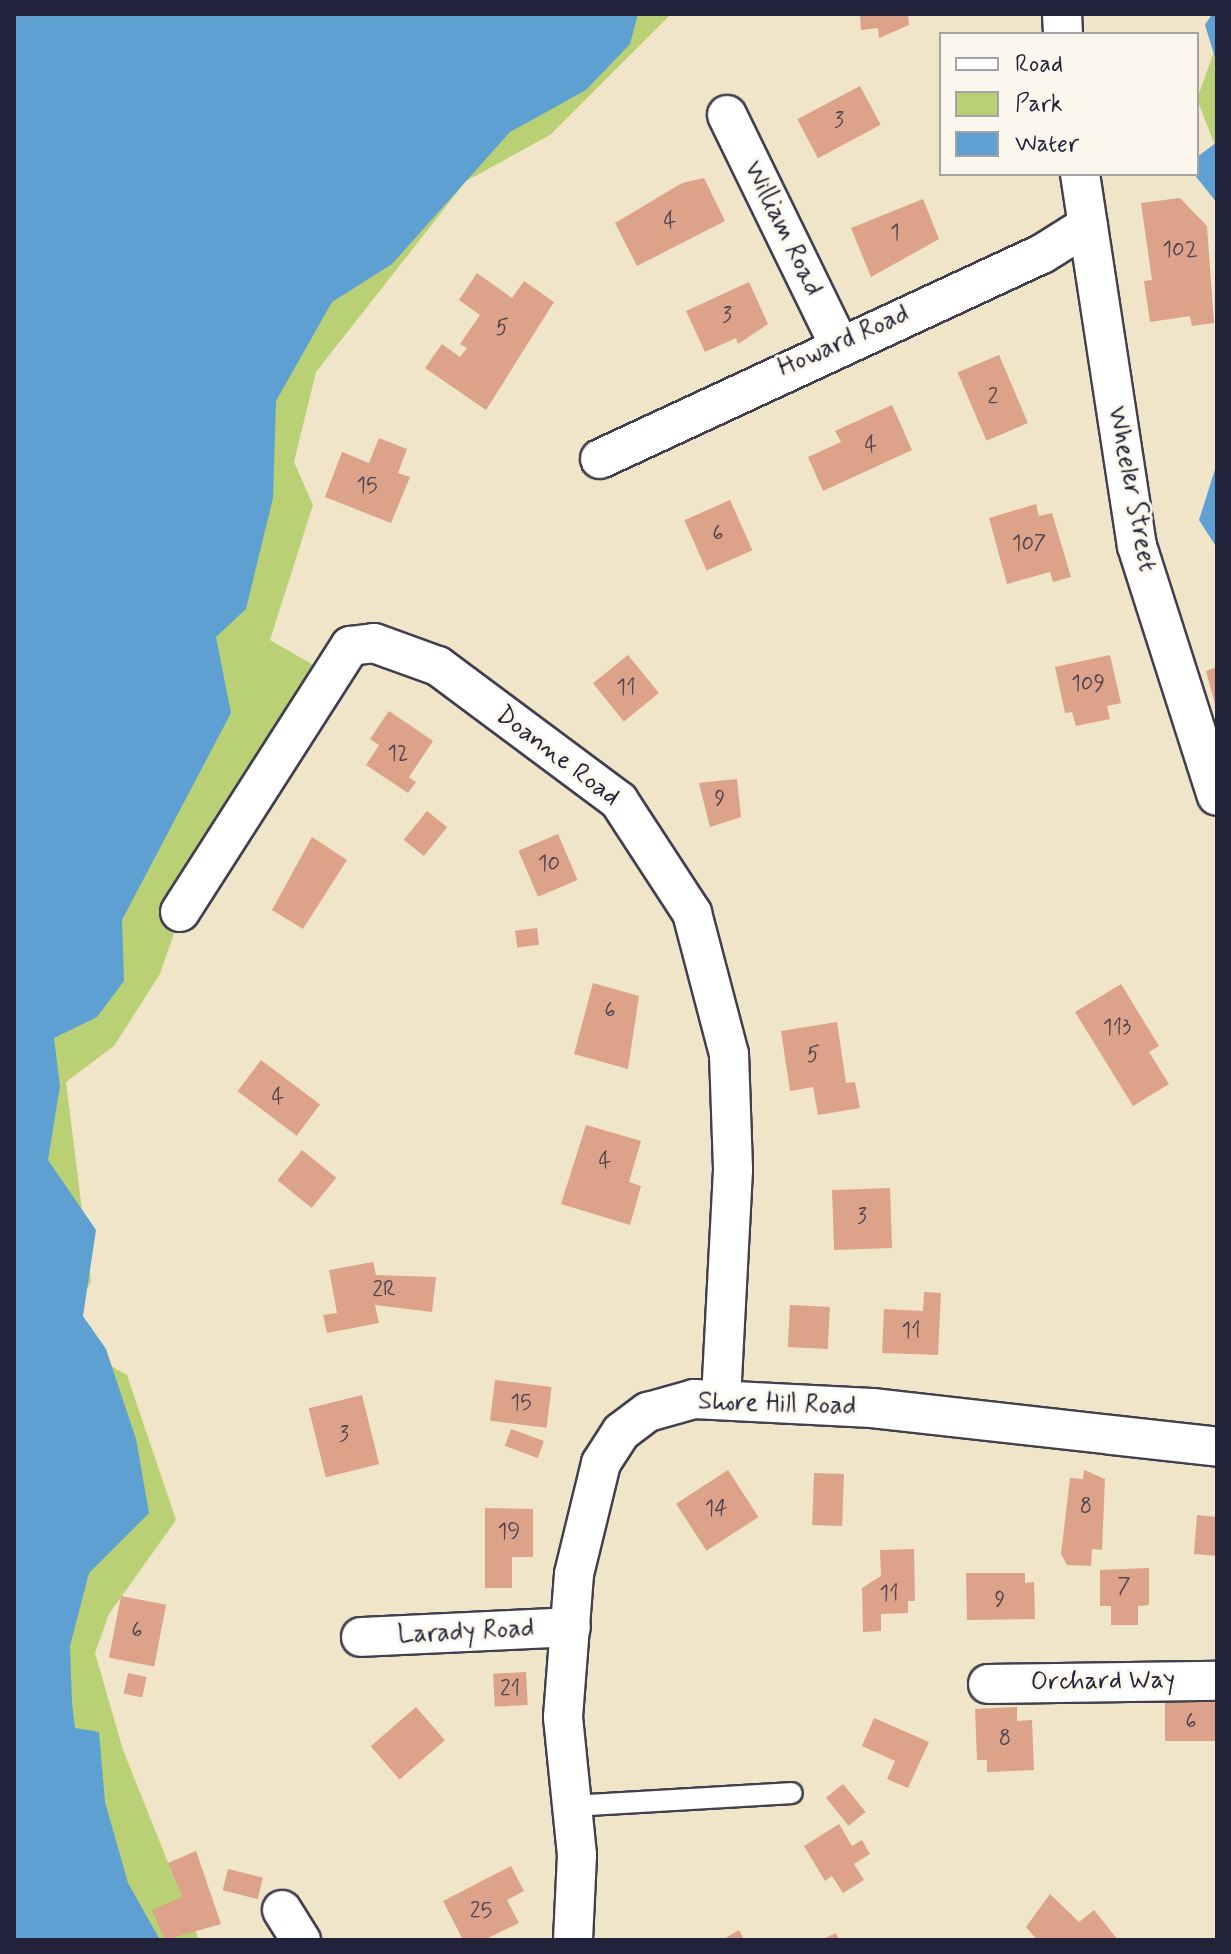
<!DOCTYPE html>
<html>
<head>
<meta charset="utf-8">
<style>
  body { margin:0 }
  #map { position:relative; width:1231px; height:1954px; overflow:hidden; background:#f0e5c8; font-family:Mynerve,sans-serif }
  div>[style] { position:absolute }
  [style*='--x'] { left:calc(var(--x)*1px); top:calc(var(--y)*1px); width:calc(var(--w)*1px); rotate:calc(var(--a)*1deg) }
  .green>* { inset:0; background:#bad074 }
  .water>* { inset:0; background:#5da0d1 }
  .building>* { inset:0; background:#dca38a; transform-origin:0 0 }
  .roads { filter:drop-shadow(2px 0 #413f50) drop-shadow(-2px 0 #413f50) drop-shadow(0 2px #413f50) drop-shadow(0 -2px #413f50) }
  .service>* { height:20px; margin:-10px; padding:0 10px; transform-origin:10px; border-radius:10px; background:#fff }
  .minor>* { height:38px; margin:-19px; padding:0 19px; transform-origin:19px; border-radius:19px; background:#fff }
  span { translate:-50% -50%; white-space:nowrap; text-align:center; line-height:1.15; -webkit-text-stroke:6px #fbf7ec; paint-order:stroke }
  .number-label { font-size:22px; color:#50424f }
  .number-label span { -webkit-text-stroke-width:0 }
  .street-label { font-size:26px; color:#22223b }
  .frame { position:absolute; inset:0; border:16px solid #22223b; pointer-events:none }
  .legend { position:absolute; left:939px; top:32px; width:260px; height:144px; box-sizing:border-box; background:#fbf7ec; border:2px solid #a4a2a5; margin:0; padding:10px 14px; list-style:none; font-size:24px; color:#22223b }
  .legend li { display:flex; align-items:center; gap:16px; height:40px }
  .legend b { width:40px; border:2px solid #a4a2a5 }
</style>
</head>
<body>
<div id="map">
  <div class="green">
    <div style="clip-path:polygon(14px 14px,671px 14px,550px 135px,466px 181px,316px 372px,294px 462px,313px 505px,270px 640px,315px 666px,204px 846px,160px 974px,114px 1046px,66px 1082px,91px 1282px,65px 1327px,81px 1349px,127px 1375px,176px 1520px,109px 1614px,95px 1653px,123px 1750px,199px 1940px,124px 1940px,101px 1913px,64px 1666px,14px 840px)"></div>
    <div style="clip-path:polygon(1217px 43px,1217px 151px,1197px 99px)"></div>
  </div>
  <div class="water">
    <div style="clip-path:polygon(14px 14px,638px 14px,630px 44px,586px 90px,510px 132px,392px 264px,332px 302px,276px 401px,273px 498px,246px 609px,216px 637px,231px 713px,122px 920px,124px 981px,97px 1017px,54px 1038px,60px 1086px,48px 1160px,96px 1230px,83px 1316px,106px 1349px,136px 1439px,149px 1513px,89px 1573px,70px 1646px,72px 1703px,75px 1728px,99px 1732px,105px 1802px,128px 1883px,160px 1940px,14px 1940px)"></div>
    <div style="clip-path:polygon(1212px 14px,1217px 14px,1217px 64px,1205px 25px)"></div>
    <div style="clip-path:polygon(1217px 142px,1217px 203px,1194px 174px,1197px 157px)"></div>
    <div style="clip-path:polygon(1217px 463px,1217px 548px,1199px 520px)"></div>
  </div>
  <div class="building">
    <div style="clip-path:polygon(860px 14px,908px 14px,909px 25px,879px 38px,878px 28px,861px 30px)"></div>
    <div style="left:860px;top:86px;width:44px;height:71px;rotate:62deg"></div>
    <div style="clip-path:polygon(704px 178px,725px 221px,637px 266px,615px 223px,682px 183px)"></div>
    <div style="clip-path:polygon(1180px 198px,1207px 226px,1214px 323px,1192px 326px,1190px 316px,1150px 322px,1144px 281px,1152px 280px,1141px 203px)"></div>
    <div style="clip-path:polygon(923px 199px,939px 239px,871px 277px,851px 228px)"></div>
    <div style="clip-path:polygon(477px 273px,512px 298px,524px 281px,554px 302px,486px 410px,425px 368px,442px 344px,460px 357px,467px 348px,460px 344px,480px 315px,459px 300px)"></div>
    <div style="clip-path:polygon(749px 282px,768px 324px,738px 344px,736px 338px,705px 352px,686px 311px)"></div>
    <div style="left:999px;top:355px;width:74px;height:45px;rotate:67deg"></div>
    <div style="clip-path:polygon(892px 405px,912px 450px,823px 491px,808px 457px,841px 442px,835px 431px)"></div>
    <div style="clip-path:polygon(379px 438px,407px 449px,398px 473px,410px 477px,391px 523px,325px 497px,342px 452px,369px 463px)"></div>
    <div style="left:730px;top:500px;width:55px;height:50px;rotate:66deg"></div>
    <div style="clip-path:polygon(1036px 504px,1039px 516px,1052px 513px,1071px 577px,1053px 582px,1050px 572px,1007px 584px,989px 518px)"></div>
    <div style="left:628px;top:655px;width:49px;height:45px;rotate:51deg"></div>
    <div style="clip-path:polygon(1110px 655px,1121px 703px,1107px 706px,1110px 719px,1076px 726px,1072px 712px,1065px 713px,1055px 667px)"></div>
    <div style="clip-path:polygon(1217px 667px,1217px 708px,1216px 708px,1206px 671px)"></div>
    <div style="clip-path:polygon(389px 711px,433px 741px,409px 777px,416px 782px,408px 793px,366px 765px,379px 745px,370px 739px)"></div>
    <div style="clip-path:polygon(737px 779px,741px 817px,710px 827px,699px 783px)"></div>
    <div style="left:427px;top:811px;width:26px;height:37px;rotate:39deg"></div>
    <div style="left:558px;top:834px;width:50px;height:43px;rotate:67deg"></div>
    <div style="clip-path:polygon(312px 837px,347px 860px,303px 929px,272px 910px)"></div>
    <div style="left:537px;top:928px;width:17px;height:22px;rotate:83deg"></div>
    <div style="clip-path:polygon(593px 983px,639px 996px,628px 1069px,574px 1054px)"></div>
    <div style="clip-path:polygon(1121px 984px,1159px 1046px,1149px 1052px,1169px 1084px,1133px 1106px,1075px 1012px)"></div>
    <div style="clip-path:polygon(837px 1022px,846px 1083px,855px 1082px,860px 1108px,818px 1115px,813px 1087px,790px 1091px,781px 1031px)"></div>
    <div style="left:261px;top:1060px;width:74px;height:39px;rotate:37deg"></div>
    <div style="clip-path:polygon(586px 1125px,641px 1141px,629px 1182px,641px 1186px,630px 1225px,561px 1204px)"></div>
    <div style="left:302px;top:1150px;width:44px;height:39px;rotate:39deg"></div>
    <div style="left:890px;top:1188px;width:60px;height:58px;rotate:88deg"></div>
    <div style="clip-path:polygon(373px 1262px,376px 1275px,436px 1277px,432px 1312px,375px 1305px,379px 1323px,327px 1333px,323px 1315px,337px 1313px,329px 1270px)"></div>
    <div style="clip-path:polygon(924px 1292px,941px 1293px,938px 1355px,882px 1353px,884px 1309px,923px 1311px)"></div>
    <div style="left:790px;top:1305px;width:40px;height:42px;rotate:3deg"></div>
    <div style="left:495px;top:1380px;width:57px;height:41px;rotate:7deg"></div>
    <div style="left:362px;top:1395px;width:71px;height:55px;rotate:76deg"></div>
    <div style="left:511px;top:1429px;width:35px;height:18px;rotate:20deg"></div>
    <div style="left:728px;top:1470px;width:56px;height:62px;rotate:57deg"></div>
    <div style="clip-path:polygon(1084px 1470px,1105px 1479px,1102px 1550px,1092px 1549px,1091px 1566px,1067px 1565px,1061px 1554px,1070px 1478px,1083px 1479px)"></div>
    <div style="left:814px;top:1473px;width:30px;height:52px;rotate:2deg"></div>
    <div style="clip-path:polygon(485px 1508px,533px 1509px,533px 1557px,512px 1557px,512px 1588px,485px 1588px)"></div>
    <div style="clip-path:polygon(1197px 1515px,1217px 1517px,1217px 1556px,1194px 1554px)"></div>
    <div style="clip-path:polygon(914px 1549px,915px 1601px,908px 1601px,908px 1613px,881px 1614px,881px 1631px,863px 1632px,862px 1588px,881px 1576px,880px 1550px)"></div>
    <div style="clip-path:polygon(1149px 1568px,1149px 1605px,1138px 1606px,1138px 1625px,1111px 1625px,1111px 1606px,1100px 1606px,1100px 1570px)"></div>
    <div style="clip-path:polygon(966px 1573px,1025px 1573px,1025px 1583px,1034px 1582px,1035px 1619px,967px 1620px)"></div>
    <div style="left:121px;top:1596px;width:46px;height:63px;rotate:11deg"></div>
    <div style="left:526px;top:1672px;width:33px;height:33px;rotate:87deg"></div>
    <div style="left:128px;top:1673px;width:19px;height:21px;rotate:12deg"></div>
    <div style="left:1217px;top:1701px;width:40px;height:52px;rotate:90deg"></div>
    <div style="left:416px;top:1707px;width:44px;height:60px;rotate:49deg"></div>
    <div style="clip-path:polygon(1017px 1707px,1017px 1721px,1032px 1720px,1034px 1770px,987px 1772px,987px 1760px,977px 1760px,975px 1709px)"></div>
    <div style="clip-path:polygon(874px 1718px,929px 1742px,908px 1788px,887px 1779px,895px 1761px,862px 1746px)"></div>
    <div style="left:843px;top:1784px;width:36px;height:22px;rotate:51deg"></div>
    <div style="clip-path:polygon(839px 1824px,852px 1846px,862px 1840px,870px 1854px,854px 1864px,864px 1880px,843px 1893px,832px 1876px,825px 1881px,804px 1846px)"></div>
    <div style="clip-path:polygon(196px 1851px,221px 1924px,165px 1940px,152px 1910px,182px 1897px,168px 1863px)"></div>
    <div style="clip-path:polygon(511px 1866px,524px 1891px,507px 1900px,519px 1923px,484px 1940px,463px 1940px,443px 1901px)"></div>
    <div style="left:228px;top:1869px;width:36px;height:22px;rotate:14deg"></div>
    <div style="clip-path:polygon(1050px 1894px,1079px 1922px,1094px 1910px,1118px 1940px,1037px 1940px,1026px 1927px)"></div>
    <div style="clip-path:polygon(739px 1930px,744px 1940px,722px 1940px)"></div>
    <div style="clip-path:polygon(836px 1933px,839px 1940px,821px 1940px)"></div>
  </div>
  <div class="roads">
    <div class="service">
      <div style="--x:573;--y:1806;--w:219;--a:-3.4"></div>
    </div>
    <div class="minor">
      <div style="--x:1062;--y:14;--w:20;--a:87"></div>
      <div style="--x:727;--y:115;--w:254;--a:64"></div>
      <div style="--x:1080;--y:174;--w:376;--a:81.3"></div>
      <div style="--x:1137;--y:546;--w:262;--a:72.3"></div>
      <div style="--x:600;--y:459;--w:487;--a:-24.9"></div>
      <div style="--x:1042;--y:254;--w:54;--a:-32.2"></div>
      <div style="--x:180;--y:912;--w:316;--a:-57.4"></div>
      <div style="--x:350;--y:646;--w:24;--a:-7"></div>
      <div style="--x:374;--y:643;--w:68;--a:19.8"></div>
      <div style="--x:438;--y:666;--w:226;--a:36.7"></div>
      <div style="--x:619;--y:801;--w:134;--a:56.9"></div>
      <div style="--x:692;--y:913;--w:146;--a:75.3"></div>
      <div style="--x:729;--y:1054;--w:116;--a:88"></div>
      <div style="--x:733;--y:1170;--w:230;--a:93"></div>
      <div style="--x:361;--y:1637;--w:210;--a:-2.7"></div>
      <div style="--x:988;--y:1684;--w:229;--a:-0.8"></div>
      <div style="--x:282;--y:1910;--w:36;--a:58"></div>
      <div style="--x:573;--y:1940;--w:85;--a:-87.3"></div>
      <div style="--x:577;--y:1855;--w:139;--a:-95.8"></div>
      <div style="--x:563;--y:1717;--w:143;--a:-85.6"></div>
      <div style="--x:574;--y:1574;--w:114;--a:-76.3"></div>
      <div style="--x:601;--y:1463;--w:37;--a:-57"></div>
      <div style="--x:621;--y:1432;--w:34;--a:-37"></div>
      <div style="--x:648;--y:1412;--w:48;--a:-15.8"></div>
      <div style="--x:694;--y:1399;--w:178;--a:2.9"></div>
      <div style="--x:872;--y:1408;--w:347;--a:6.4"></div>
    </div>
  </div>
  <div class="number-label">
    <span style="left:839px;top:122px">3</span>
    <span style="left:670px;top:222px">4</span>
    <span style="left:895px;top:234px">1</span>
    <span style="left:1180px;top:251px">102</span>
    <span style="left:727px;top:317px">3</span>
    <span style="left:502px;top:329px">5</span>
    <span style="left:993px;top:398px">2</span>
    <span style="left:871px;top:446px">4</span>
    <span style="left:367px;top:487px">15</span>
    <span style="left:718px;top:535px">6</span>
    <span style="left:1029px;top:545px">107</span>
    <span style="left:1088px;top:685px">109</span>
    <span style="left:626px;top:689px">11</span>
    <span style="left:398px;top:755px">12</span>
    <span style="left:720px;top:800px">9</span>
    <span style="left:549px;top:865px">10</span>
    <span style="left:610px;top:1012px">6</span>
    <span style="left:1117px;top:1029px">113</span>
    <span style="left:813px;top:1056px">5</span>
    <span style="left:278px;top:1098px">4</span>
    <span style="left:605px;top:1162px">4</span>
    <span style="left:862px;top:1218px">3</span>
    <span style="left:384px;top:1291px">2R</span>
    <span style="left:911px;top:1332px">11</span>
    <span style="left:521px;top:1404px">15</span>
    <span style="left:344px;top:1436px">3</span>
    <span style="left:1086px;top:1508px">8</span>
    <span style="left:716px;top:1510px">14</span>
    <span style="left:509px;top:1533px">19</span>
    <span style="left:1124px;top:1588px">7</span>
    <span style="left:889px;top:1595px">11</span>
    <span style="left:1000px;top:1601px">9</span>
    <span style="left:137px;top:1632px">6</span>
    <span style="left:510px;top:1690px">21</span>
    <span style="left:1191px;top:1723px">6</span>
    <span style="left:1005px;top:1740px">8</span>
    <span style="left:481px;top:1912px">25</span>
  </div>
  <div class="street-label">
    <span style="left:782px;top:229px;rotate:64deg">William Road</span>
    <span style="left:844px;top:342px;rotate:-24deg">Howard Road</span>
    <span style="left:1131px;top:489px;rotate:79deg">Wheeler Street</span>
    <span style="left:557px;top:757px;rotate:37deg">Doanne Road</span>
    <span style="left:777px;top:1405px;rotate:2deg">Shore Hill Road</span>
    <span style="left:466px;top:1633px;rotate:-3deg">Larady Road</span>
    <span style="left:1103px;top:1682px;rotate:-1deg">Orchard Way</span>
  </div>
  <div class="frame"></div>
  <ul class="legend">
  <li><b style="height:10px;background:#fff"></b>Road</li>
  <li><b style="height:22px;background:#bad074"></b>Park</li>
  <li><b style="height:22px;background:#5da0d1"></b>Water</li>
  </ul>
</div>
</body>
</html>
